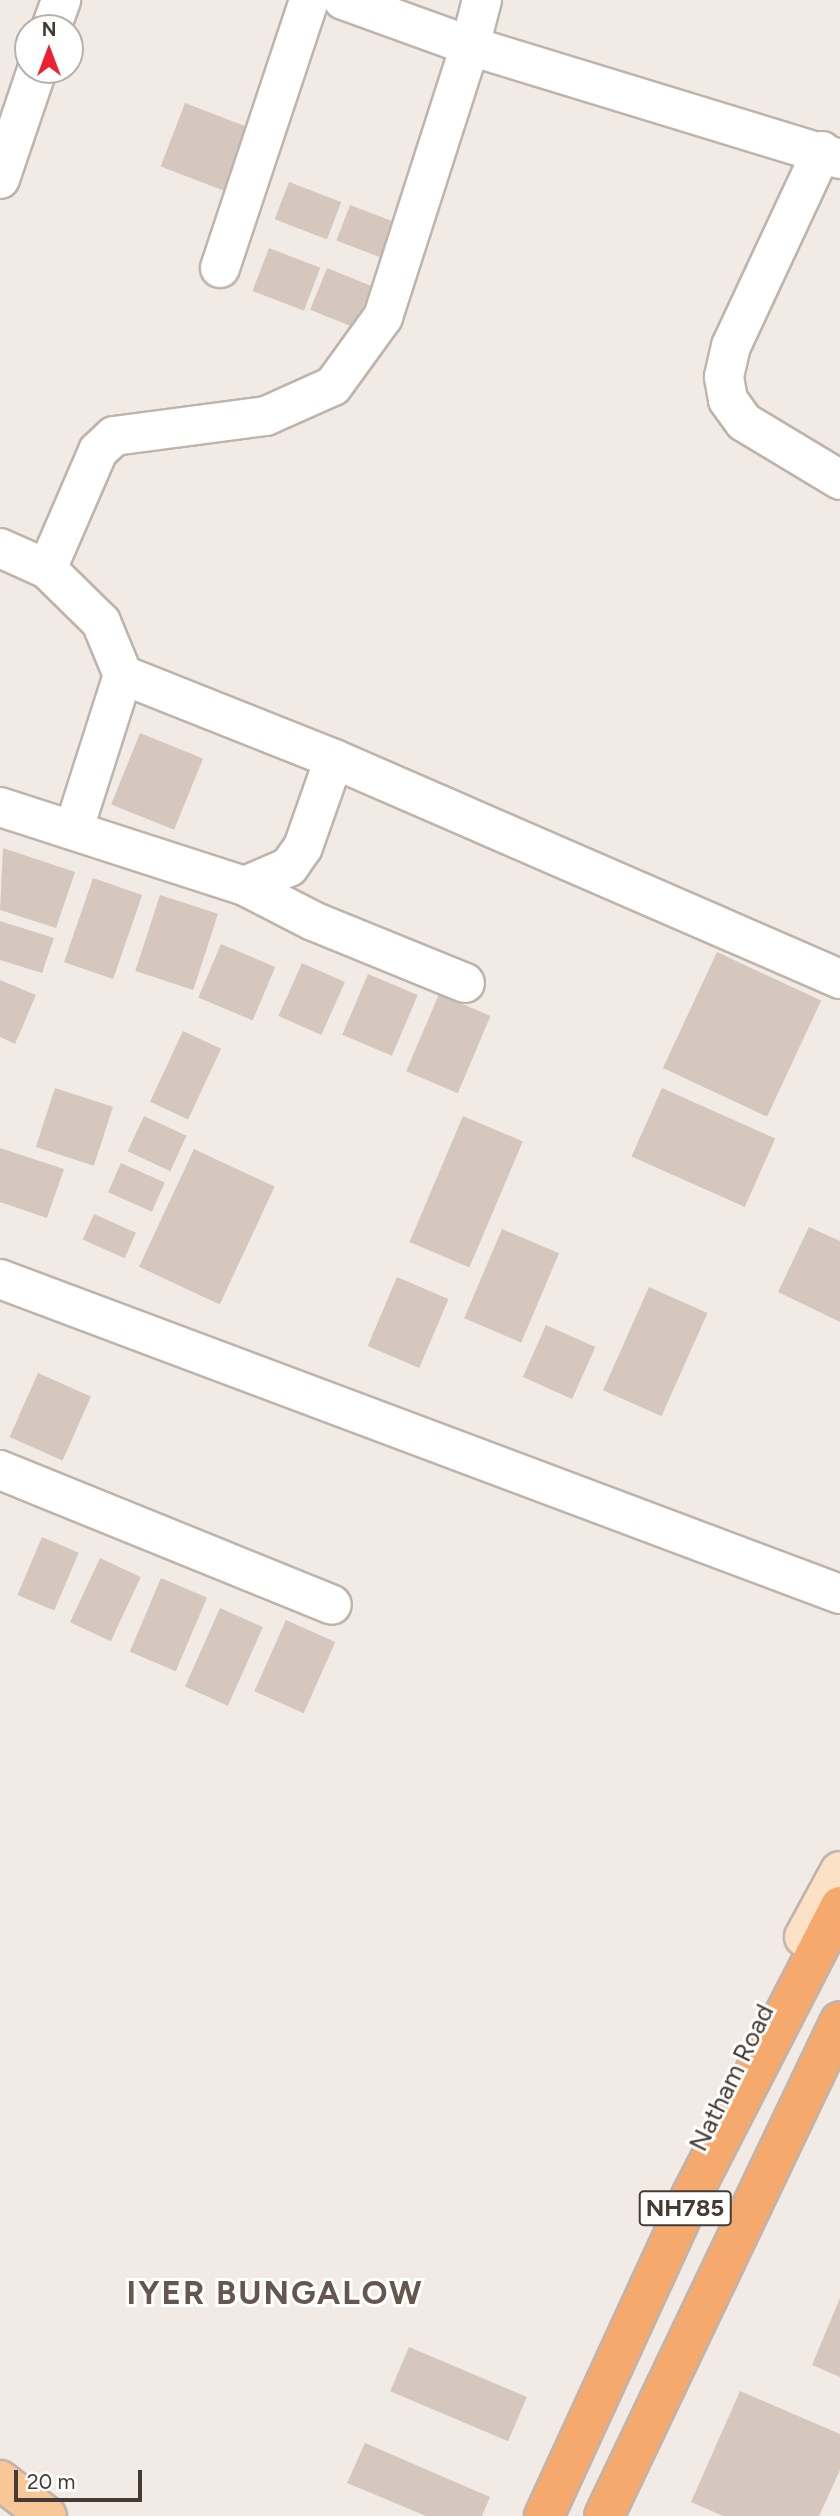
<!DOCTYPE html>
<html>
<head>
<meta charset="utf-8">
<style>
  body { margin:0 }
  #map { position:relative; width:840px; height:2516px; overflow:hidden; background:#f2ebe5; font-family:Figtree,sans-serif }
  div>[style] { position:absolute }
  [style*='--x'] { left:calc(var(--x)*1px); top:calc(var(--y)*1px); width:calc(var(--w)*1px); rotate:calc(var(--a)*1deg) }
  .building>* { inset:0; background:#d5c7be; transform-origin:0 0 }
  .roads { filter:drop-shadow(2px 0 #bfb4ac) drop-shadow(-2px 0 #bfb4ac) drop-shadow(0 2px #bfb4ac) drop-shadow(0 -2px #bfb4ac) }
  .street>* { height:38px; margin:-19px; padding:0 19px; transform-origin:19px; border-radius:19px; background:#fff }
  .secondary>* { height:38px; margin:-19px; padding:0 19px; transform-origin:19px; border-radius:19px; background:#fbe2c6 }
  .primary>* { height:38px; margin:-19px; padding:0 19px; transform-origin:19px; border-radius:19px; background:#f8c798 }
  .highway>* { height:38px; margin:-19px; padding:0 19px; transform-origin:19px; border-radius:19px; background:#f5a96d }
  span { translate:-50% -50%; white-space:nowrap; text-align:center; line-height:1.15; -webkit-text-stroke:6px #fff; paint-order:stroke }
  .shield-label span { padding:2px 5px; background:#fff; border:2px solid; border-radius:5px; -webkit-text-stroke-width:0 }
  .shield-label { font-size:24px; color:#443b35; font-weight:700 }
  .street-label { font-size:26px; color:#443b35 }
  .district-label { font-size:33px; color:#66564d; font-weight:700; letter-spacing:2px }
  .north { position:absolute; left:14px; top:14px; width:70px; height:70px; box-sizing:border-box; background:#fff; border:2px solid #b4b1ae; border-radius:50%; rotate:0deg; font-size:19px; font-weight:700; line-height:28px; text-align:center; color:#443b35 }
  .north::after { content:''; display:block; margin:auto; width:24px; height:32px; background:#ed2130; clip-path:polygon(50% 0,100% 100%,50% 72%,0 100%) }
  .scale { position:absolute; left:14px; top:2470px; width:128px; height:32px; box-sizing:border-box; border:4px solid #443b35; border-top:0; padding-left:9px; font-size:21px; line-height:24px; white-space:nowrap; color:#443b35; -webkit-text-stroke:5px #fff; paint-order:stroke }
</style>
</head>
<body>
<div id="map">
  <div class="building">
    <div style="left:185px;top:103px;width:72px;height:68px;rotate:21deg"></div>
    <div style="left:289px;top:182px;width:56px;height:40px;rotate:21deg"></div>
    <div style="left:350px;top:205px;width:58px;height:38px;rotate:21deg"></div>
    <div style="left:269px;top:248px;width:55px;height:46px;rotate:21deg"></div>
    <div style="left:327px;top:268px;width:48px;height:45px;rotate:22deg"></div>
    <div style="left:140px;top:733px;width:68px;height:77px;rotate:22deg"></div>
    <div style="clip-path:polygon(3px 848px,75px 872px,56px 928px,0 910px)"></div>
    <div style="left:93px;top:878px;width:52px;height:89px;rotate:19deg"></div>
    <div style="left:160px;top:895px;width:61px;height:80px;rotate:18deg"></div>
    <div style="clip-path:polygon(0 921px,54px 938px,42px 973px,0 960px)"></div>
    <div style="left:221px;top:944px;width:59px;height:58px;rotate:23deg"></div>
    <div style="left:717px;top:952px;width:115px;height:128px;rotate:25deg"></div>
    <div style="left:302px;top:963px;width:47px;height:58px;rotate:24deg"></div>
    <div style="left:368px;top:974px;width:54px;height:66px;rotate:23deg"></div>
    <div style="clip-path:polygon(0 980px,36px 995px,15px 1044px,0 1037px)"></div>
    <div style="left:439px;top:994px;width:56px;height:84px;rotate:23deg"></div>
    <div style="left:183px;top:1031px;width:42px;height:78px;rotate:25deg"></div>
    <div style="left:55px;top:1088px;width:61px;height:62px;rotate:18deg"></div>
    <div style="left:662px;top:1088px;width:124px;height:75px;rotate:24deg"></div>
    <div style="left:144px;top:1116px;width:47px;height:39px;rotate:25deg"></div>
    <div style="left:463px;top:1116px;width:65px;height:137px;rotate:23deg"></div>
    <div style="clip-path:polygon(0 1148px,64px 1169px,47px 1218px,0 1202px)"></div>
    <div style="left:194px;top:1149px;width:89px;height:130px;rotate:25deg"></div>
    <div style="left:121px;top:1163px;width:48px;height:32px;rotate:24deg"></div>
    <div style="left:94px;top:1214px;width:46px;height:28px;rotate:24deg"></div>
    <div style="clip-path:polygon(809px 1227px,840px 1241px,840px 1322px,778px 1292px)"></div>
    <div style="left:502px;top:1229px;width:62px;height:97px;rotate:23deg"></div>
    <div style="left:397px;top:1277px;width:56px;height:75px;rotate:23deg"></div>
    <div style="left:649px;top:1287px;width:64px;height:113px;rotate:24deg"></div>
    <div style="left:546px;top:1325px;width:54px;height:57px;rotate:24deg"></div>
    <div style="left:38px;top:1373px;width:58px;height:70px;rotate:24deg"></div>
    <div style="left:42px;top:1537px;width:40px;height:63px;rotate:23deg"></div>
    <div style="left:100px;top:1558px;width:45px;height:71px;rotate:25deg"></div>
    <div style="left:161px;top:1578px;width:50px;height:80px;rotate:23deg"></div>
    <div style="left:220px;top:1608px;width:47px;height:86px;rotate:24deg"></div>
    <div style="left:286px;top:1620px;width:54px;height:78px;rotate:24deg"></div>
    <div style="clip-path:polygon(840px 2298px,840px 2377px,812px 2365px)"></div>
    <div style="left:409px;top:2347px;width:128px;height:48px;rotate:23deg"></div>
    <div style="clip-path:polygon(740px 2391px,840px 2434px,840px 2470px,819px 2516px,723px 2516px,691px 2502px)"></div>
    <div style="clip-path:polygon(365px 2443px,490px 2497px,482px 2516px,426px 2516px,347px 2483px)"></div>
  </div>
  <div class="roads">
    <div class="street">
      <div style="--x:343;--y:0;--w:135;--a:19.9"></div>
      <div style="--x:470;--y:46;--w:48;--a:-75.4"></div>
      <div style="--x:51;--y:28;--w:30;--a:-70"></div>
      <div style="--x:822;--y:151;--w:215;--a:115"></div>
      <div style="--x:731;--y:346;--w:32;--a:103"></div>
      <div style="--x:724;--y:377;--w:23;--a:80"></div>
      <div style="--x:728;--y:400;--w:27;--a:54"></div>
      <div style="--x:744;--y:422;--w:112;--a:31.1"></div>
      <div style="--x:0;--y:179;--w:115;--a:-71.3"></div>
      <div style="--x:220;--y:268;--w:282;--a:-71.6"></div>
      <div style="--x:0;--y:548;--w:51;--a:24.1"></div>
      <div style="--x:47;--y:569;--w:76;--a:44.5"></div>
      <div style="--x:101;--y:622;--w:57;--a:67.5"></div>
      <div style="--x:123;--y:675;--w:162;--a:107.7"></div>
      <div style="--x:47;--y:569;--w:129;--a:-66.6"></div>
      <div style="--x:98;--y:451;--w:22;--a:-43"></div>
      <div style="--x:114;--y:436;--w:153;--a:-7.5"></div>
      <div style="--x:266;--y:416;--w:73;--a:-24.1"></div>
      <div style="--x:333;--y:386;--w:85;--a:-54.1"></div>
      <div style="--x:383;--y:317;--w:285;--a:-72.2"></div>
      <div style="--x:470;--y:46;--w:387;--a:17"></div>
      <div style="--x:123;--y:675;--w:227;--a:21.7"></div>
      <div style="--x:0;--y:807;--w:257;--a:17.9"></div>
      <div style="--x:245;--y:886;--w:48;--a:-23.4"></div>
      <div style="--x:289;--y:867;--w:24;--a:-55"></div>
      <div style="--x:303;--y:847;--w:93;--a:-70.6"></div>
      <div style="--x:334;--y:759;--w:552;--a:23.5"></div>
      <div style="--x:245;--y:886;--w:76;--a:27.2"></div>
      <div style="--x:313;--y:921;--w:164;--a:22.2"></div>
      <div style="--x:0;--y:1279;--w:897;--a:20.56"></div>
      <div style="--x:0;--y:1470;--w:358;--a:22.1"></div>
    </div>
    <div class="secondary">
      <div style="--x:804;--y:1937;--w:75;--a:-61.4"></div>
    </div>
    <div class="primary">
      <div style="--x:0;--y:2480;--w:59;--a:37.5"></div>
    </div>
    <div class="highway">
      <div style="--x:544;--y:2516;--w:352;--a:-65.3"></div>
      <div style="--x:691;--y:2196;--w:326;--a:-62.8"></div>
      <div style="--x:604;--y:2516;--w:548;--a:-64.51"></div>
    </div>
  </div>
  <div class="shield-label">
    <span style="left:685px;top:2208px">NH785</span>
  </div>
  <div class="street-label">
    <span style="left:732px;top:2078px;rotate:-64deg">Natham Road</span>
  </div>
  <div class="district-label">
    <span style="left:275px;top:2293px">IYER BUNGALOW</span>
  </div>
  <div class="north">N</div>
  <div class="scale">20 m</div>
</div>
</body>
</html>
